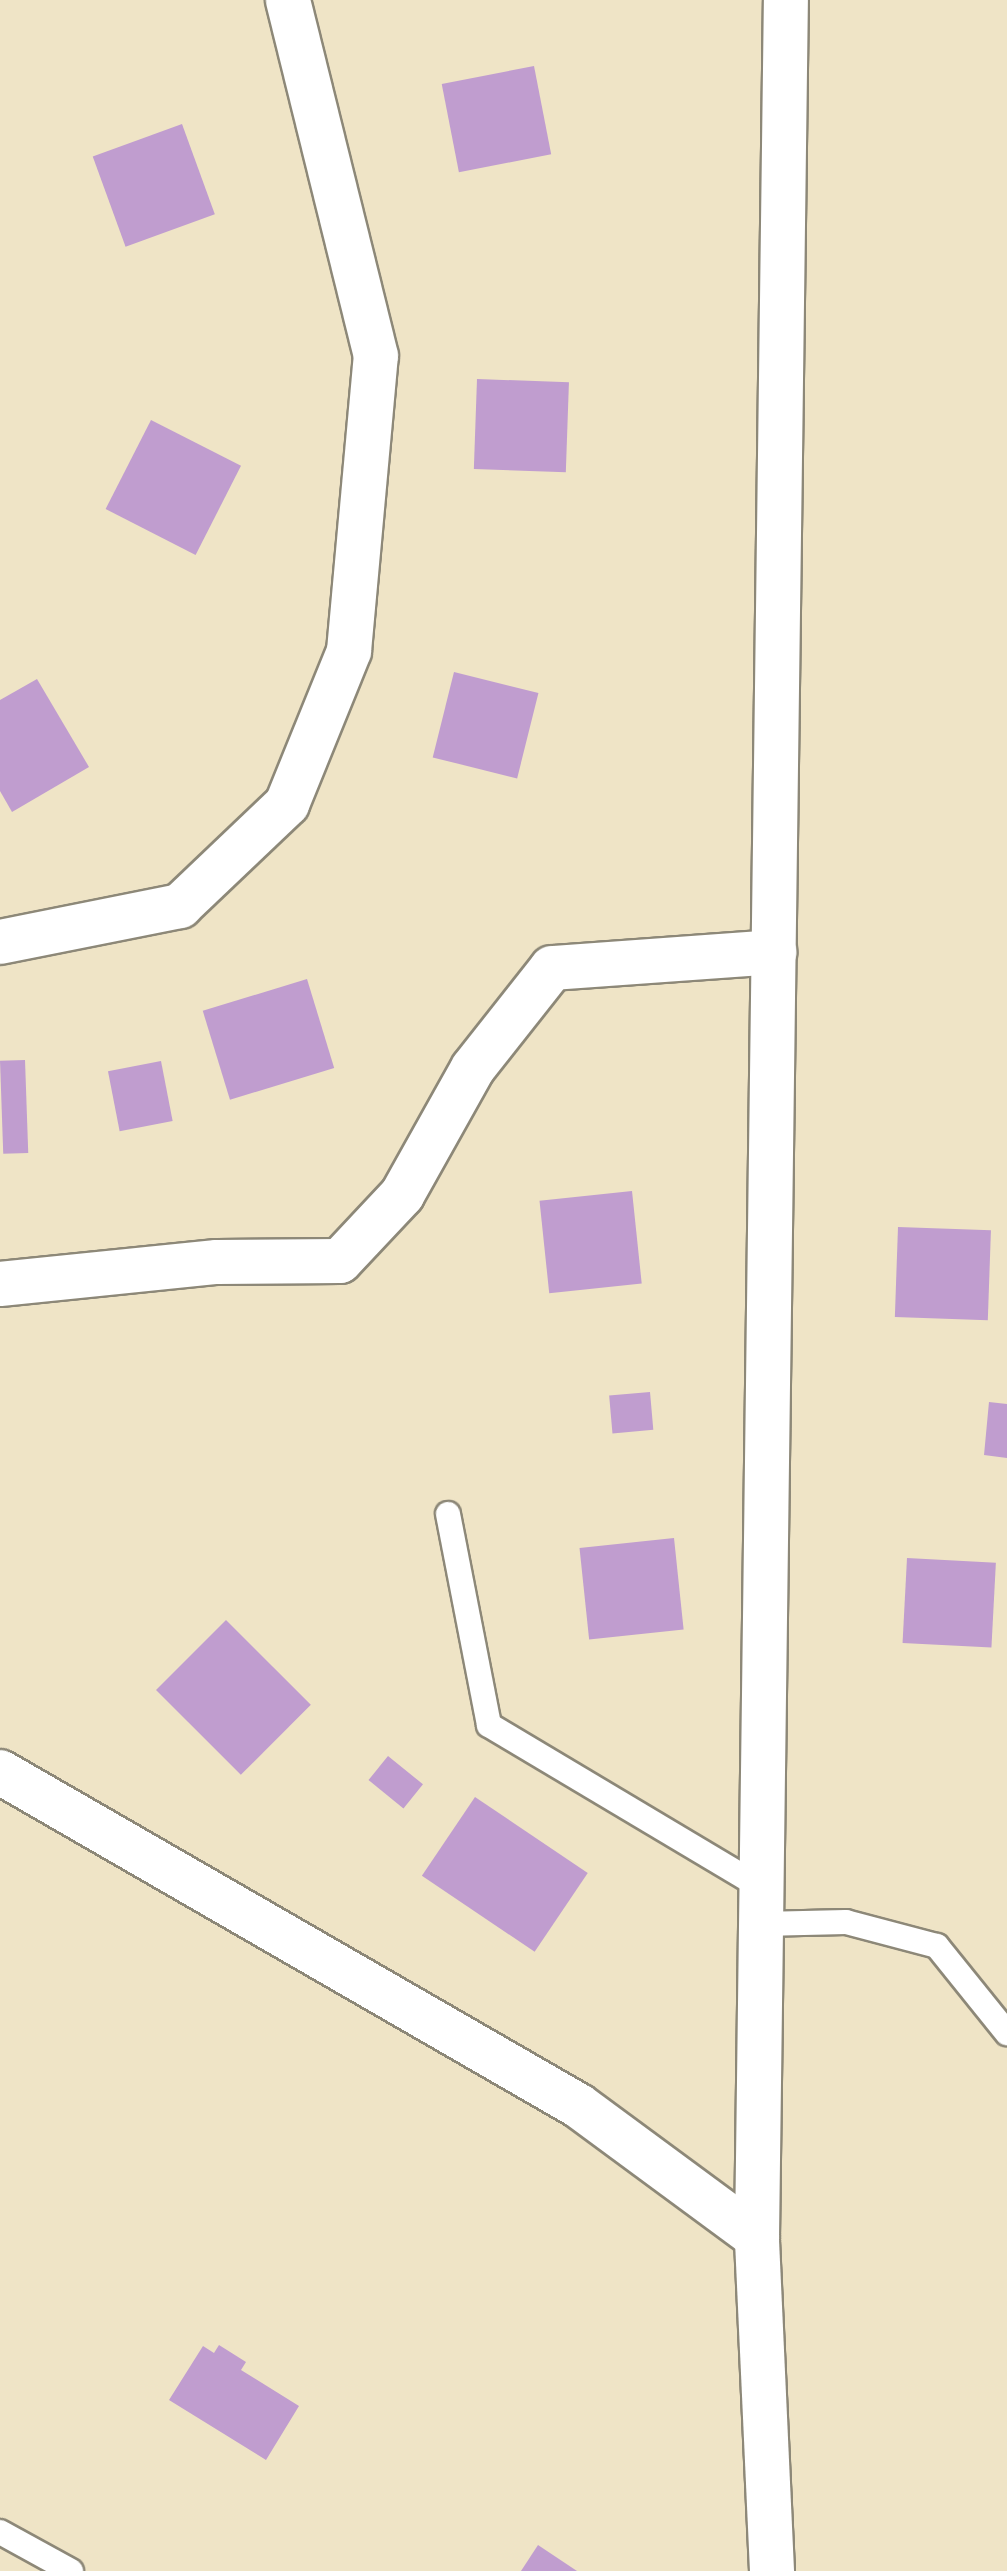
<!DOCTYPE html>
<html>
<head>
<meta charset="utf-8">
<style>
  body { margin:0 }
  #map { position:relative; width:1007px; height:2571px; overflow:hidden; background:#efe4c6; font-family:"Balsamiq Sans",sans-serif }
  div>[style] { position:absolute }
  [style*='--x'] { left:calc(var(--x)*1px); top:calc(var(--y)*1px); width:calc(var(--w)*1px); rotate:calc(var(--a)*1deg) }
  .building>* { inset:0; background:#c09dcf; transform-origin:0 0 }
  .roads { filter:drop-shadow(2px 0 #8d8878) drop-shadow(-2px 0 #8d8878) drop-shadow(0 2px #8d8878) drop-shadow(0 -2px #8d8878) }
  .lane>* { height:24px; margin:-12px; padding:0 12px; transform-origin:12px; border-radius:12px; background:#fff }
  .street>* { height:44px; margin:-22px; padding:0 22px; transform-origin:22px; border-radius:22px; background:#fff }
  span { translate:-50% -50%; white-space:nowrap; text-align:center; line-height:1.15; -webkit-text-stroke:6px #fdfcf7; paint-order:stroke }
</style>
</head>
<body>
<div id="map">
  <div class="building">
    <div style="left:534px;top:66px;width:90px;height:94px;rotate:79deg"></div>
    <div style="left:182px;top:124px;width:96px;height:95px;rotate:70deg"></div>
    <div style="left:477px;top:379px;width:92px;height:90px;rotate:2deg"></div>
    <div style="left:151px;top:420px;width:101px;height:100px;rotate:27deg"></div>
    <div style="left:454px;top:672px;width:87px;height:88px;rotate:14deg"></div>
    <div style="clip-path:polygon(37px 679px,89px 767px,12px 812px,0 791px,0 700px)"></div>
    <div style="left:307px;top:979px;width:93px;height:109px;rotate:73deg"></div>
    <div style="left:25px;top:1060px;width:93px;height:25px;rotate:88deg"></div>
    <div style="left:161px;top:1061px;width:61px;height:54px;rotate:79deg"></div>
    <div style="left:632px;top:1191px;width:93px;height:93px;rotate:84deg"></div>
    <div style="left:898px;top:1227px;width:93px;height:90px;rotate:2deg"></div>
    <div style="left:650px;top:1392px;width:38px;height:41px;rotate:85deg"></div>
    <div style="clip-path:polygon(989px 1402px,1007px 1404px,1007px 1458px,984px 1455px)"></div>
    <div style="left:674px;top:1538px;width:92px;height:95px;rotate:84deg"></div>
    <div style="left:907px;top:1558px;width:89px;height:85px;rotate:3deg"></div>
    <div style="left:226px;top:1620px;width:120px;height:99px;rotate:45deg"></div>
    <div style="left:388px;top:1756px;width:45px;height:31px;rotate:39deg"></div>
    <div style="left:475px;top:1797px;width:136px;height:95px;rotate:34deg"></div>
    <div style="clip-path:polygon(219px 2345px,246px 2362px,241px 2370px,299px 2406px,266px 2460px,169px 2400px,203px 2346px,214px 2353px)"></div>
    <div style="clip-path:polygon(538px 2545px,577px 2571px,521px 2571px)"></div>
  </div>
  <div class="roads">
    <div class="lane">
      <div style="--x:448;--y:1514;--w:215;--a:79"></div>
      <div style="--x:489;--y:1725;--w:318;--a:30.8"></div>
      <div style="--x:761;--y:1924;--w:85;--a:-1.3"></div>
      <div style="--x:846;--y:1922;--w:94;--a:14.8"></div>
      <div style="--x:937;--y:1946;--w:112;--a:51.2"></div>
      <div style="--x:0;--y:2532;--w:81;--a:28.8"></div>
    </div>
    <div class="street">
      <div style="--x:0;--y:942;--w:184;--a:-11.3"></div>
      <div style="--x:180;--y:906;--w:148;--a:-43.6"></div>
      <div style="--x:287;--y:804;--w:165;--a:-67.9"></div>
      <div style="--x:349;--y:651;--w:296;--a:-84.8"></div>
      <div style="--x:376;--y:356;--w:367;--a:-103.9"></div>
      <div style="--x:0;--y:1284;--w:218;--a:-5.8"></div>
      <div style="--x:217;--y:1262;--w:123;--a:-0.5"></div>
      <div style="--x:340;--y:1261;--w:91;--a:-46.8"></div>
      <div style="--x:402;--y:1195;--w:145;--a:-60.8"></div>
      <div style="--x:473;--y:1068;--w:127;--a:-51.7"></div>
      <div style="--x:552;--y:968;--w:223;--a:-4.1"></div>
      <div style="--x:0;--y:1772;--w:668;--a:29.98"></div>
      <div style="--x:579;--y:2106;--w:221;--a:36.4"></div>
      <div style="--x:772;--y:2571;--w:334;--a:-92.6"></div>
      <div style="--x:757;--y:2237;--w:2237;--a:-89.26"></div>
    </div>
  </div>
</div>
</body>
</html>
